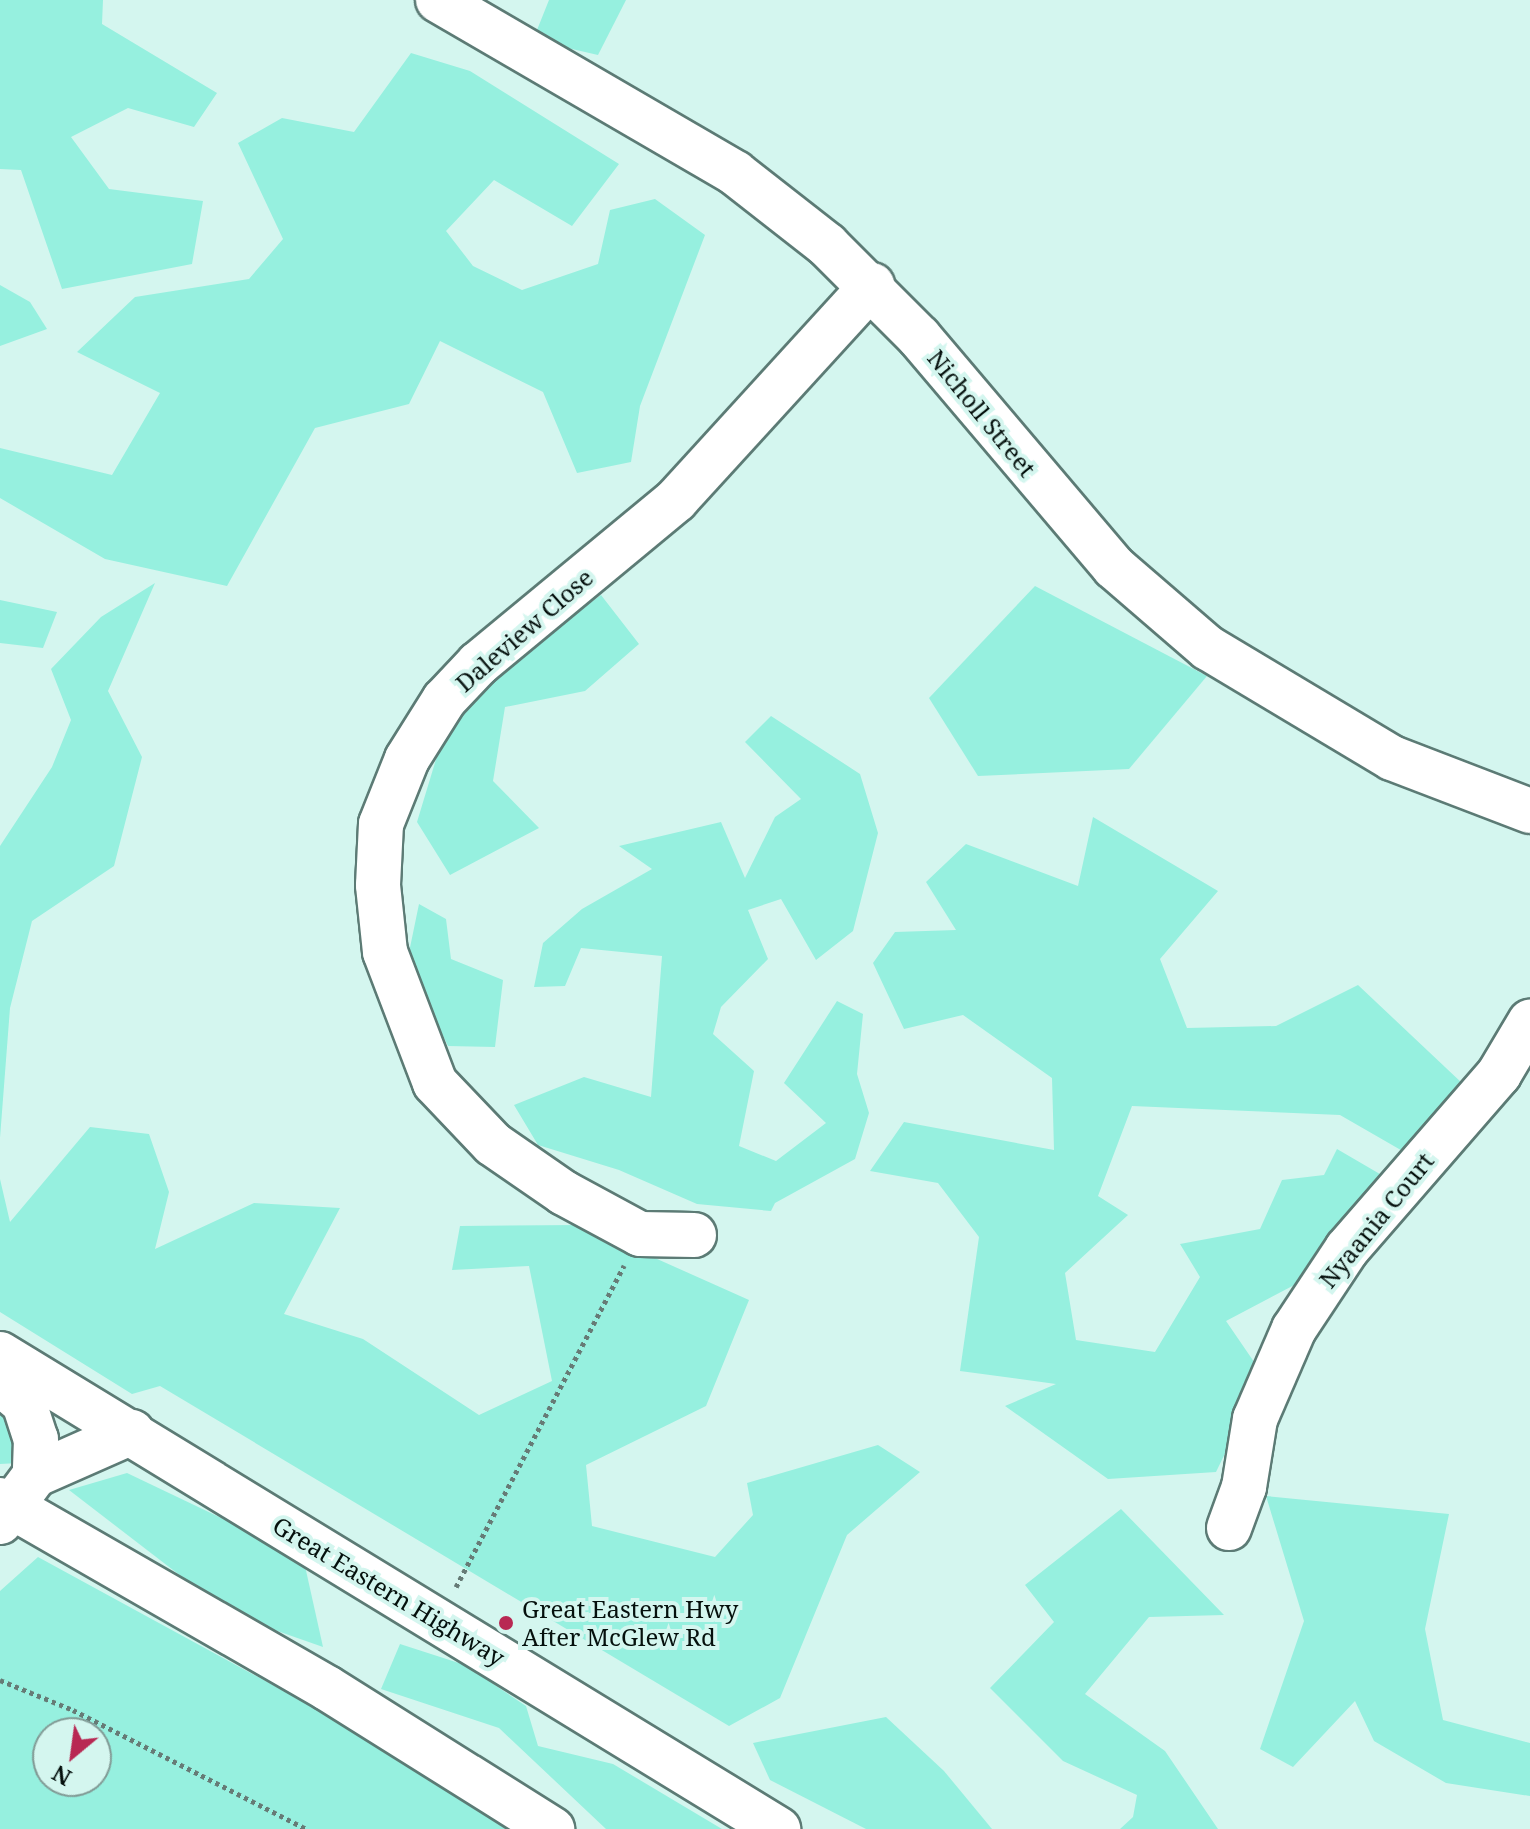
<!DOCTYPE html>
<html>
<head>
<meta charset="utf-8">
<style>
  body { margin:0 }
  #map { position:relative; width:1530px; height:1829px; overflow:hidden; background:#d4f6ef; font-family:"Noto Serif",serif }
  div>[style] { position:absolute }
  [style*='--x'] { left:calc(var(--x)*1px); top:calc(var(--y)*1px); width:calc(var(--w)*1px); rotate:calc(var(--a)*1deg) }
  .green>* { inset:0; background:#96f0df }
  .path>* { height:5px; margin-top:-2.5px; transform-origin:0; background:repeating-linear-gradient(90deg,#667b76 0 4px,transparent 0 8px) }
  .roads { filter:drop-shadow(2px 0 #5c7b75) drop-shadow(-2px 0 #5c7b75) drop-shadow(0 2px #5c7b75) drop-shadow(0 -2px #5c7b75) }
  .minor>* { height:44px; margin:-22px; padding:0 22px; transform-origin:22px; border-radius:22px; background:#fff }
  .highway>* { height:44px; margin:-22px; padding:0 22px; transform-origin:22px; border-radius:22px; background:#fff }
  .dots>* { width:22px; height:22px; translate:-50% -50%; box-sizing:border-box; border:4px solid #d4f6ef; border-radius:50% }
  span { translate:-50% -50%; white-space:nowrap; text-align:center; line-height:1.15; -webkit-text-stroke:8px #d4f6ef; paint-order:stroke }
  .street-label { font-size:24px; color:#05100d }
  .poi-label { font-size:24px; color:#05100d }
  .left { translate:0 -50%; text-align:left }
  .north { position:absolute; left:32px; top:1717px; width:80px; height:80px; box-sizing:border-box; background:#d4f6ef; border:2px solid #819a95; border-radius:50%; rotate:209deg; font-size:22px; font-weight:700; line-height:32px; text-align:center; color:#05100d }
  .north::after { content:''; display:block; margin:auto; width:28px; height:36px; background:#b82853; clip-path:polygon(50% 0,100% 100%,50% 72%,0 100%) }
</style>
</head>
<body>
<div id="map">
  <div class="green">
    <div style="clip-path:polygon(0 0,103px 0,102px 24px,217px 93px,194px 127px,128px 108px,71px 137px,109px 189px,203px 201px,192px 264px,62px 289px,21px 170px,0 169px)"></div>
    <div style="clip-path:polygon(549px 0,626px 0,598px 55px,533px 40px)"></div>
    <div style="clip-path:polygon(411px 53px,470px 71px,619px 164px,572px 226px,494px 180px,446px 231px,473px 266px,522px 290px,598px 264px,610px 210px,655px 199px,705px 235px,640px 406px,631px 462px,577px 473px,543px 392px,440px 341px,409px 404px,315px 428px,227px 586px,105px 559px,0 498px,0 448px,112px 475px,160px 393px,77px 352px,135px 297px,249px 279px,283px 239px,238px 143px,282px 118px,354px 132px)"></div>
    <div style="clip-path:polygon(0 285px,30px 302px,47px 329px,0 346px)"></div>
    <div style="clip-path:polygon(155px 583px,108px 691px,142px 757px,114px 866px,32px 921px,10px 1008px,0 1138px,0 846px,52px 767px,71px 720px,51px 669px,101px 617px)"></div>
    <div style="clip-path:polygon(1035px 586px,1207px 676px,1129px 769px,978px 776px,929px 698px)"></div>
    <div style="clip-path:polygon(601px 595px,639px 644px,585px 691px,505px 707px,493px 781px,539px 828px,450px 875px,417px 822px,454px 700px)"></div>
    <div style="clip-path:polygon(0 600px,57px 612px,43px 648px,0 643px)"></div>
    <div style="clip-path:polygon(771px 716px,860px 774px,878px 833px,853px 931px,816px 960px,781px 899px,748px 910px,768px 959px,721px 1007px,713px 1034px,754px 1071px,739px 1146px,776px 1161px,826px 1123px,784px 1083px,837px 1001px,863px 1014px,857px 1074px,869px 1113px,855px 1159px,775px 1203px,771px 1211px,697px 1204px,619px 1170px,538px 1145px,514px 1105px,584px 1077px,651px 1097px,662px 956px,581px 948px,565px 986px,534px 987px,543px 943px,582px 909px,652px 869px,619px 846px,721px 822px,745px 878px,775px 817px,801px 799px,745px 742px)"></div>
    <div style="clip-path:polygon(1093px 817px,1218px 891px,1160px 959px,1187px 1028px,1276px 1026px,1358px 985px,1463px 1084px,1406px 1153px,1340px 1115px,1132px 1106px,1098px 1196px,1128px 1215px,1065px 1273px,1076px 1340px,1155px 1352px,1200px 1277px,1180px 1244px,1260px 1229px,1282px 1180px,1324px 1175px,1337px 1149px,1385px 1177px,1321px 1271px,1226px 1321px,1263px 1375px,1216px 1472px,1108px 1479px,1005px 1406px,1056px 1384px,960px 1371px,979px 1237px,938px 1183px,870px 1171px,904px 1122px,1054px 1150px,1052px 1078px,963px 1015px,904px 1029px,873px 963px,895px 932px,956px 930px,926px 882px,966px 844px,1078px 886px)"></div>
    <div style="clip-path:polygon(419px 904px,446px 919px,451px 959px,503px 980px,495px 1047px,448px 1046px,407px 962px)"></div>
    <div style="clip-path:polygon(90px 1127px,149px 1134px,169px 1192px,155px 1249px,254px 1203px,340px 1208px,284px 1314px,363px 1339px,479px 1415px,552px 1381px,529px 1266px,452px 1270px,460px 1226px,581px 1225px,749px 1300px,706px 1406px,586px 1465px,592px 1526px,715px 1557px,753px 1515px,747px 1483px,878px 1445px,920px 1472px,847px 1535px,780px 1698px,729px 1726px,160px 1386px,132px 1394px,0 1312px,0 1179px,10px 1222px)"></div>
    <div style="clip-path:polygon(0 1409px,32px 1429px,19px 1463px,0 1464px)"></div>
    <div style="clip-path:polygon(127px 1473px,303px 1557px,323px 1647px,249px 1621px,199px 1590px,69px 1490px)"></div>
    <div style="clip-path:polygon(1266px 1496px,1449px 1514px,1425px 1629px,1443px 1720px,1530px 1743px,1530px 1796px,1446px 1783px,1374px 1741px,1355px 1701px,1293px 1767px,1260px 1749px,1304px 1621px)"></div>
    <div style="clip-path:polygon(1121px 1509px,1224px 1615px,1149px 1617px,1085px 1694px,1165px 1751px,1218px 1829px,1120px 1829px,1133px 1817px,1137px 1795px,1063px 1761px,990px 1688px,1054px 1622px,1025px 1585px)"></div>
    <div style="clip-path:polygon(evenodd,38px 1557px,454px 1784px,511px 1829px,0 1829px,0 1591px,38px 1557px,48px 1733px,96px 1733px,96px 1781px,48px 1781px,48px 1733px)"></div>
    <div style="clip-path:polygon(400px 1644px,465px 1665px,526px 1706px,538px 1746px,613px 1764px,722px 1829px,606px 1829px,499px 1728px,381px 1689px)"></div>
    <div style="clip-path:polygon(886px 1717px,944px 1771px,992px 1829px,866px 1829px,770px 1780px,753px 1743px)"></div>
  </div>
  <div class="path">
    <div style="--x:456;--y:1587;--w:363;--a:-62.4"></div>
    <div style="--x:0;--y:1680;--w:79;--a:22.3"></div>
    <div style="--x:73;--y:1710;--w:263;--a:27"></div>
  </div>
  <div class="roads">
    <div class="minor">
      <div style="--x:438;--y:0;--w:344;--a:30.2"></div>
      <div style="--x:735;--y:173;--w:117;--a:38"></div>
      <div style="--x:827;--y:245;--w:130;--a:45"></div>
      <div style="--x:919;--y:337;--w:302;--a:49.7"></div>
      <div style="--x:1114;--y:567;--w:124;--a:40.8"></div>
      <div style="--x:1208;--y:648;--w:214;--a:30.9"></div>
      <div style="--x:1392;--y:758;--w:148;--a:21"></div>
      <div style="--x:694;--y:1235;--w:54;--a:-178.9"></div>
      <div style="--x:640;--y:1234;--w:86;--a:-151.7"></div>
      <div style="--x:564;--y:1193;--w:86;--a:-145.4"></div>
      <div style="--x:493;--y:1144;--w:84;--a:-133.6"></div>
      <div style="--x:435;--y:1083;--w:140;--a:-110.9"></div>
      <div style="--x:385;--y:952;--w:67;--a:-96"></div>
      <div style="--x:378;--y:885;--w:61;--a:-87.2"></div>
      <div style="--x:381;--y:824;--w:70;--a:-68.2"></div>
      <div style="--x:407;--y:759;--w:70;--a:-57.9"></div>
      <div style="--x:444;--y:700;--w:50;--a:-46.6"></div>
      <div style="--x:478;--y:664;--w:257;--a:-39.6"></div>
      <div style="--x:676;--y:500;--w:291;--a:-47.6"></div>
      <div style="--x:0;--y:1383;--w:31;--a:40"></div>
      <div style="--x:24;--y:1403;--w:38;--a:72"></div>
      <div style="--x:36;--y:1439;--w:36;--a:92"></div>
      <div style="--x:0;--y:1522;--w:59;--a:-53.3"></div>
      <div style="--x:35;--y:1475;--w:106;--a:-23.9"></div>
      <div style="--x:1229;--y:1528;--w:44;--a:-69.9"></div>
      <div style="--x:1244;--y:1487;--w:69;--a:-80.8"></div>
      <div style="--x:1255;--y:1419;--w:98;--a:-66.6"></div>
      <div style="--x:1294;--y:1329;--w:96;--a:-56.5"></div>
      <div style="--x:1347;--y:1249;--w:232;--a:-49"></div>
      <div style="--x:1499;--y:1074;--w:61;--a:-59.2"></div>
    </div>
    <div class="highway">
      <div style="--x:0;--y:1354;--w:912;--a:31.41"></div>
      <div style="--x:0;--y:1500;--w:377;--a:29.9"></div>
      <div style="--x:327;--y:1688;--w:266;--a:32.1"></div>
    </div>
  </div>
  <div class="dots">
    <div style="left:506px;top:1623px;background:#b82853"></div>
  </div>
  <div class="street-label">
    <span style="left:982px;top:413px;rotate:51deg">Nicholl Street</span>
    <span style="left:524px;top:630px;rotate:-41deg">Daleview Close</span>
    <span style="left:1376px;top:1220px;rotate:-51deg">Nyaania Court</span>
    <span style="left:389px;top:1591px;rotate:31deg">Great Eastern Highway</span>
  </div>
  <div class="poi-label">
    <span class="left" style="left:522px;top:1623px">Great Eastern Hwy<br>After McGlew Rd</span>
  </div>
  <div class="north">N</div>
</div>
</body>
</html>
